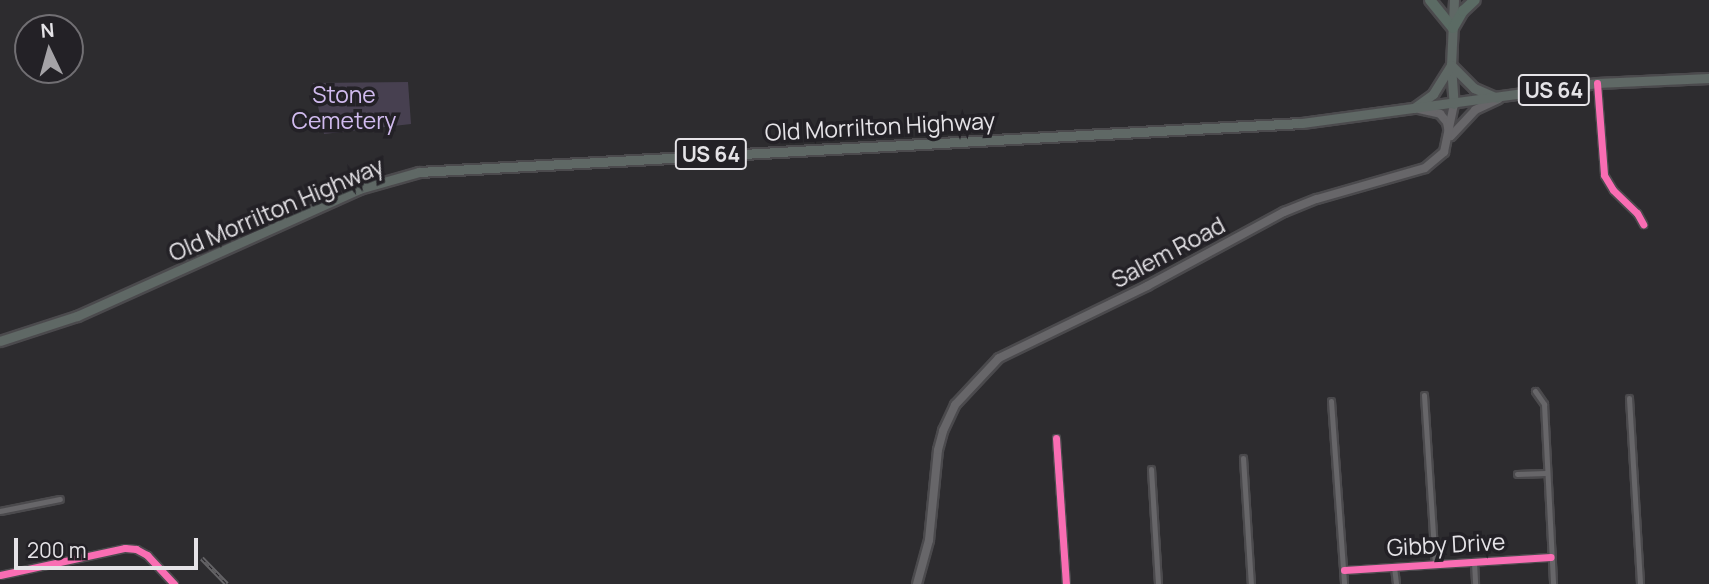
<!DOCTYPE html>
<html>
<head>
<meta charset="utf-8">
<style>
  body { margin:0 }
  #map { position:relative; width:1709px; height:584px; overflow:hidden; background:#2d2c2f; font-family:Manrope,sans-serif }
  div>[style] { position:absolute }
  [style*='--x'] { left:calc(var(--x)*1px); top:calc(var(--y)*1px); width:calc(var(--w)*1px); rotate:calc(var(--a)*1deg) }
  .green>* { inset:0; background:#474050 }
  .roads { filter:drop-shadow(2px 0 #4b4a4d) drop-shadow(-2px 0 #4b4a4d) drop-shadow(0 2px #4b4a4d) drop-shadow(0 -2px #4b4a4d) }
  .minor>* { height:5px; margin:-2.5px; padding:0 2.5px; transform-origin:2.5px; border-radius:2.5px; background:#676669 }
  .secondary>* { height:8px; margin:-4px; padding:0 4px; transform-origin:4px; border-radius:4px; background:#676669 }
  .primary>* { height:9px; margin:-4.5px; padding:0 4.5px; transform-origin:4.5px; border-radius:4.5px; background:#5f6865 }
  .motorway>* { height:10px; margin:-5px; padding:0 5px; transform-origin:5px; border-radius:5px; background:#5b6b64 }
  .rail>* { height:4.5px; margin-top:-2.25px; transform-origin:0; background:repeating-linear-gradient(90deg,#232126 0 5px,#646366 0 10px); box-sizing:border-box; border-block:2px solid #646366 }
  .cycleway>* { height:7px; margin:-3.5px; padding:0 3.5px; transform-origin:3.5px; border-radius:3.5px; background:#f96db3 }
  span { translate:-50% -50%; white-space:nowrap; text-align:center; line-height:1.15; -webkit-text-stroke:7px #232126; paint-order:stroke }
  .shield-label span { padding:2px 5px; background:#232126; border:2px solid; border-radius:5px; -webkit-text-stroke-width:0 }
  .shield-label { font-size:21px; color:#e5e3e7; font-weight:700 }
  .park-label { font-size:23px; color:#d1bbef }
  .street-label { font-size:23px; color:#e5e3e7 }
  .north { position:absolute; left:14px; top:14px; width:70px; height:70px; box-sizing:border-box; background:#232126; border:2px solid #716f73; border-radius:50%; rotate:355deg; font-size:19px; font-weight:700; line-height:28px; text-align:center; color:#e5e3e7 }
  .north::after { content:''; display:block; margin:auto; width:24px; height:32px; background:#a5a3a7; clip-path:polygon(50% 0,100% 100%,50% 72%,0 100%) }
  .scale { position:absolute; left:14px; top:538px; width:184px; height:32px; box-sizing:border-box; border:4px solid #e5e3e7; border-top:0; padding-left:9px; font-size:21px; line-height:24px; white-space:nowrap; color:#e5e3e7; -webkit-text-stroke:5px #232126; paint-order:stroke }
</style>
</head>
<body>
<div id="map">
  <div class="green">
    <div style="clip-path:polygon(408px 82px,411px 124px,324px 134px,313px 83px)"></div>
  </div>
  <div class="roads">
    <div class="minor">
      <div style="--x:1597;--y:83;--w:92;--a:85.6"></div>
      <div style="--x:1604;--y:175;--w:17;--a:59"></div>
      <div style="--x:1613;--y:190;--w:33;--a:44"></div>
      <div style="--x:1637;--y:213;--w:13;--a:61"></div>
      <div style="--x:1535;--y:391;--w:16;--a:55"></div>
      <div style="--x:1544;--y:404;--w:180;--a:87.1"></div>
      <div style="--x:1424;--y:395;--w:169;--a:86.3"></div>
      <div style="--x:1629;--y:398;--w:186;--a:86.6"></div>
      <div style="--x:1331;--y:401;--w:183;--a:85.9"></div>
      <div style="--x:1056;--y:438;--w:146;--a:86.1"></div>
      <div style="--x:1243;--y:458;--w:126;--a:86.4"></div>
      <div style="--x:1151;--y:469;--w:115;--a:86.5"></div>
      <div style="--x:1517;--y:474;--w:29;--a:-2"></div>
      <div style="--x:0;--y:511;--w:61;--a:-11.3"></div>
      <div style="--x:1474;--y:562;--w:22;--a:87"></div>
      <div style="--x:1394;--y:567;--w:17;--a:83"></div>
      <div style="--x:1344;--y:570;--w:207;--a:-3.6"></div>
      <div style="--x:0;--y:575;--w:128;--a:-12.2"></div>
      <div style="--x:125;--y:548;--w:11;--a:5"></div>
      <div style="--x:136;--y:549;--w:13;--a:29"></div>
      <div style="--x:147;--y:555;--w:40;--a:47"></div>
    </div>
    <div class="secondary">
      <div style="--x:1419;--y:109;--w:22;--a:13"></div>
      <div style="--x:1440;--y:114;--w:11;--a:49"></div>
      <div style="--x:1447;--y:122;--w:11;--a:80"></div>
      <div style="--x:1451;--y:136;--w:35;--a:-47"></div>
      <div style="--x:1475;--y:110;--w:26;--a:-25"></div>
      <div style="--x:917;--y:584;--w:46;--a:-74.7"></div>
      <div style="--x:929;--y:540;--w:90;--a:-84.3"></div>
      <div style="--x:938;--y:450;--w:20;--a:-75"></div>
      <div style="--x:943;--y:431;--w:29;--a:-65"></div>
      <div style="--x:955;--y:405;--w:64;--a:-46.9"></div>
      <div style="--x:999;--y:358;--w:165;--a:-25.9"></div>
      <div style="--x:1147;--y:286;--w:156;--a:-28.4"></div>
      <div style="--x:1284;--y:212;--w:35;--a:-22"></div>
      <div style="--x:1317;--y:199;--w:112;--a:-16"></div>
      <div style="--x:1425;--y:168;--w:25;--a:-40"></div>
      <div style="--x:1444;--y:152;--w:49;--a:-78.2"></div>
    </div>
    <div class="primary">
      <div style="--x:1454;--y:0;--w:65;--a:92.6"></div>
      <div style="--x:1451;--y:65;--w:39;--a:86"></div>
      <div style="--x:1414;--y:108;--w:24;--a:-36"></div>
      <div style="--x:1433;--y:94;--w:34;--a:-58"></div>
      <div style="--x:1451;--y:65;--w:33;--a:45"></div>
      <div style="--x:1474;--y:88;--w:25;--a:23"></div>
      <div style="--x:0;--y:341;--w:81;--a:-18"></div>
      <div style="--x:77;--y:316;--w:309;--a:-24.2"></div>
      <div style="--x:359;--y:189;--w:62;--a:-15.8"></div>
      <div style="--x:419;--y:172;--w:884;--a:-3.18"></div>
      <div style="--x:1302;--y:123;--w:298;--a:-7.7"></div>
      <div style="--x:1597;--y:83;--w:112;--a:-2.6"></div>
    </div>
    <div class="motorway">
      <div style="--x:1430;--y:0;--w:36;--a:51"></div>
      <div style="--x:1453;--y:28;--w:20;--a:-60"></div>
      <div style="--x:1463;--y:11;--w:16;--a:-43"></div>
    </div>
  </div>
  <div class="rail">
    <div style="--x:202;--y:558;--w:36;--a:46"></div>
  </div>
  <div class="cycleway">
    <div style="--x:1597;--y:83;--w:92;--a:85.6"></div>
    <div style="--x:1604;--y:175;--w:17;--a:59"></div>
    <div style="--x:1613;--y:190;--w:33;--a:44"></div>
    <div style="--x:1637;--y:213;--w:13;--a:61"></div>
    <div style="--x:1056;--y:438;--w:146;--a:86.1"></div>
    <div style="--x:1344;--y:570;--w:207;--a:-3.6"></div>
    <div style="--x:0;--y:575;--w:128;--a:-12.2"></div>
    <div style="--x:125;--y:548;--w:11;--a:5"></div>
    <div style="--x:136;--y:549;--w:13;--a:29"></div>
    <div style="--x:147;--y:555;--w:40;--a:47"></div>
  </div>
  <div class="shield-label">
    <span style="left:1554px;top:90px">US 64</span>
    <span style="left:711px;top:154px">US 64</span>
  </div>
  <div class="park-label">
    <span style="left:344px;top:107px">Stone<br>Cemetery</span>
  </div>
  <div class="street-label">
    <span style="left:880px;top:126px;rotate:-3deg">Old Morrilton Highway</span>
    <span style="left:276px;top:209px;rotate:-23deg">Old Morrilton Highway</span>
    <span style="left:1168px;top:252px;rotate:-28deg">Salem Road</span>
    <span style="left:1446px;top:544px;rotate:-3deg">Gibby Drive</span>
  </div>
  <div class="north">N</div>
  <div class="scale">200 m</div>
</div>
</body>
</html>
